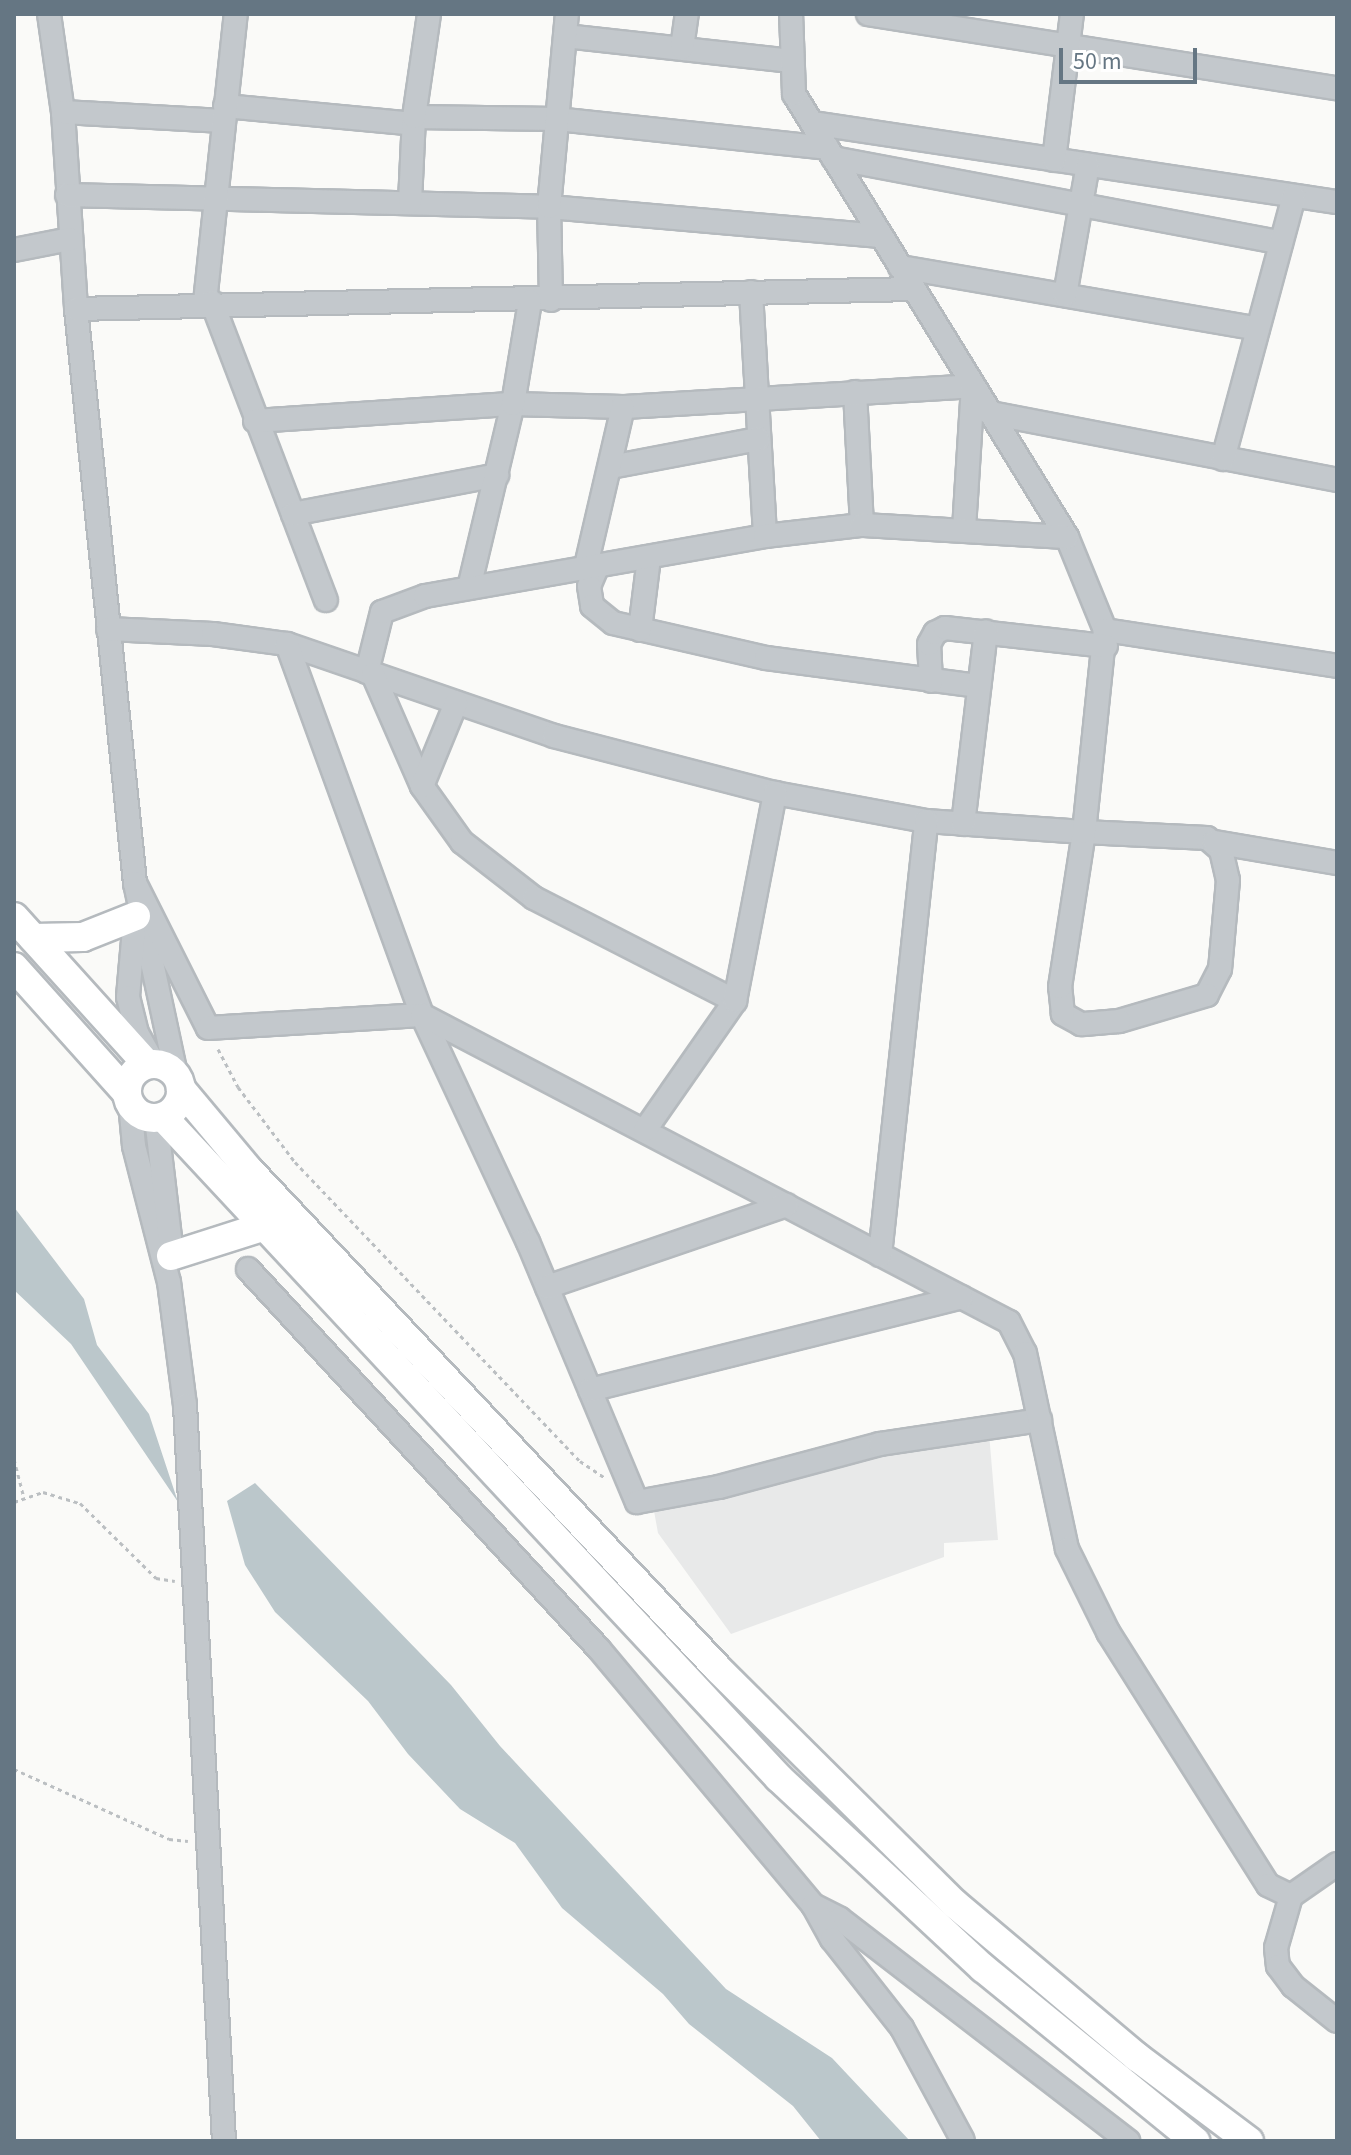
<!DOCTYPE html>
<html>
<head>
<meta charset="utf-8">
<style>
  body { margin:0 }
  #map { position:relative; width:1351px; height:2155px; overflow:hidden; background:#fafaf8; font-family:"Source Sans 3",sans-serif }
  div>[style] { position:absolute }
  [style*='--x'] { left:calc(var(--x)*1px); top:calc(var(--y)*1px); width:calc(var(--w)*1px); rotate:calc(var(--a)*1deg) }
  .built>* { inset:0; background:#e8e9e9 }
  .water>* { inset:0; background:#bbc7cb }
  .path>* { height:3px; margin-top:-1.5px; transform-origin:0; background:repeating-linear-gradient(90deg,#bbbfc2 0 4px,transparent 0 8px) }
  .roads { filter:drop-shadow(2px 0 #b5babe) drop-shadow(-2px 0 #b5babe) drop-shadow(0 2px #b5babe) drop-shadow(0 -2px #b5babe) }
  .minor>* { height:22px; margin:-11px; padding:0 11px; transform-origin:11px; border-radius:11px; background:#c3c8cc }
  .major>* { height:28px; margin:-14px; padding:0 14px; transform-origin:14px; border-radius:14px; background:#fff }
  .major>.ring { margin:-14px; padding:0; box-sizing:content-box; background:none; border:28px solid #fff; border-radius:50% }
  span { translate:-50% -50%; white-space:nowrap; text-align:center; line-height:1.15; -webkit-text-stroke:8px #fff; paint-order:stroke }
  .frame { position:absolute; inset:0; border:16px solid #657683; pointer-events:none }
  .scale { position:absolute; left:1059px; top:48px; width:138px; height:36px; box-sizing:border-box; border:4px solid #657683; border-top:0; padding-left:10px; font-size:24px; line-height:28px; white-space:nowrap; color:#657683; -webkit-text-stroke:6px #fff; paint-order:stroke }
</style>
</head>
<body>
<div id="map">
  <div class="built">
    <div style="clip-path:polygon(989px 1433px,998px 1540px,944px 1543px,944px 1557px,731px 1634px,658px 1533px,654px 1511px,852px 1457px)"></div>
  </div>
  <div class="water">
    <div style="clip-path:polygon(14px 1207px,84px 1299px,97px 1345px,149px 1414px,178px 1502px,71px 1344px,14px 1290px)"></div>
    <div style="clip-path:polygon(255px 1483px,451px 1685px,500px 1746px,726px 1989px,832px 2058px,910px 2141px,821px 2141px,793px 2106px,689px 2024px,663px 1994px,562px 1908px,515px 1843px,460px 1809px,408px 1754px,368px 1701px,275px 1612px,245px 1565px,227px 1501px)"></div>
  </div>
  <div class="path">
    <div style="--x:218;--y:1049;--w:43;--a:62.2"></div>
    <div style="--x:238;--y:1087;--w:94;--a:52.8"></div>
    <div style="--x:295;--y:1162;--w:413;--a:46.4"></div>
    <div style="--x:580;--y:1461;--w:30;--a:34"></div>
    <div style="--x:14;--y:1459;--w:40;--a:75.6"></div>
    <div style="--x:14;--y:1502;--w:31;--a:-19"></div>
    <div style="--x:43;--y:1492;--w:39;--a:17"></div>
    <div style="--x:80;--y:1503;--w:107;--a:44.6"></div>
    <div style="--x:156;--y:1578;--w:19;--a:9"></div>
    <div style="--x:14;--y:1769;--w:170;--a:24.3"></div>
    <div style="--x:169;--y:1839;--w:19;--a:6"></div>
  </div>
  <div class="roads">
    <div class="minor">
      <div style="--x:49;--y:14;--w:99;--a:81.9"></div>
      <div style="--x:63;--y:112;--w:197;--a:86.2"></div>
      <div style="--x:76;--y:309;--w:577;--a:84.13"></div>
      <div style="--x:135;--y:883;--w:196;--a:77.9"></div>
      <div style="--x:868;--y:14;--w:475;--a:9"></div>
      <div style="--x:565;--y:36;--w:228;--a:6.3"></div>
      <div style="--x:682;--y:48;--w:34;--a:-82"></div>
      <div style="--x:225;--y:106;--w:190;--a:5.4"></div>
      <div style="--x:63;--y:112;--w:160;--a:3.2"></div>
      <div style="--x:414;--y:117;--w:143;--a:0.8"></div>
      <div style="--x:557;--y:119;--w:272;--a:6.1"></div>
      <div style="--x:812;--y:123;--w:531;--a:8.56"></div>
      <div style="--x:833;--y:158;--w:456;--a:10.7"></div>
      <div style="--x:1054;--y:160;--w:147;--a:-83"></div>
      <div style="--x:67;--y:195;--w:482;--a:1.4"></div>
      <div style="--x:549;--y:207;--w:333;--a:5"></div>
      <div style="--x:410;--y:202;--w:85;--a:-87.3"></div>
      <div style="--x:414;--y:117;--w:104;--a:-81.7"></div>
      <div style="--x:14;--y:250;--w:57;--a:-11.1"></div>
      <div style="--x:900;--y:267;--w:363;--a:9.8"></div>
      <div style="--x:751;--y:292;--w:244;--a:86.7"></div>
      <div style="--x:1065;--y:295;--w:132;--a:-80"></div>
      <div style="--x:551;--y:300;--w:93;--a:-91.2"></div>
      <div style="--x:549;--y:207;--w:194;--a:-84.7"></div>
      <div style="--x:205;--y:302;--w:290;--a:-83.9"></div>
      <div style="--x:212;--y:302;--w:319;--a:69.1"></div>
      <div style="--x:76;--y:309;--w:838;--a:-1.37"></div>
      <div style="--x:855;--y:392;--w:133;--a:87"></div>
      <div style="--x:990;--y:413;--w:353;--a:10.9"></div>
      <div style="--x:255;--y:421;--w:259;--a:-3.8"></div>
      <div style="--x:513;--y:404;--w:110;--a:1.6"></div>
      <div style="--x:623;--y:407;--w:351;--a:-3.4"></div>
      <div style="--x:973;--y:386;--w:145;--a:93.6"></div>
      <div style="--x:1223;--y:459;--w:272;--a:-74.9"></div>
      <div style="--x:611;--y:467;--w:150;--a:-10.8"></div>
      <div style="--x:293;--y:514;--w:208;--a:-10.8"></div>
      <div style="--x:598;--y:565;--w:23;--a:113"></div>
      <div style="--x:589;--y:586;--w:20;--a:81"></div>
      <div style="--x:592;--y:606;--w:27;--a:39"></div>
      <div style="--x:613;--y:623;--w:157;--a:12.9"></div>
      <div style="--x:766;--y:658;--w:215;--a:7.5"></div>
      <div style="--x:586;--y:566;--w:163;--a:-76.9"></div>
      <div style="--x:469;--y:588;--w:189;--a:-76.6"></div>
      <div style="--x:513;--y:404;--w:104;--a:-80.6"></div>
      <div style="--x:108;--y:629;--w:105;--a:2.7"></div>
      <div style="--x:213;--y:634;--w:75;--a:7.7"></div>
      <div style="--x:287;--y:644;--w:282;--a:19"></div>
      <div style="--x:554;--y:736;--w:228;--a:14.5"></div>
      <div style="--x:775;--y:793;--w:154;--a:10.5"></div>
      <div style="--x:926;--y:821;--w:158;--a:4"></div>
      <div style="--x:1084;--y:832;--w:123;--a:2.8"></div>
      <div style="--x:1207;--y:838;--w:18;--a:41"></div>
      <div style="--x:1221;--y:850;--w:31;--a:77"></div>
      <div style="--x:1228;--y:880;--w:89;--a:95.1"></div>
      <div style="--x:1220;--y:969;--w:29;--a:117"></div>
      <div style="--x:1207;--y:995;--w:92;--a:163.5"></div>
      <div style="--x:1119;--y:1021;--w:38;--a:175"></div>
      <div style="--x:1081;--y:1024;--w:21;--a:-151"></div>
      <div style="--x:1063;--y:1014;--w:27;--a:-96"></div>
      <div style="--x:1060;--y:987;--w:157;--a:-81.2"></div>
      <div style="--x:1084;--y:832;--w:203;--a:-84.1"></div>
      <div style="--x:1105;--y:630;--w:100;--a:-112.2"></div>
      <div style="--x:1067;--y:537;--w:520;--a:-121.64"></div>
      <div style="--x:794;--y:94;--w:80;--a:-92.1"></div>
      <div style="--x:640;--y:630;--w:73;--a:-82.9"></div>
      <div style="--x:1105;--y:630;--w:235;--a:8.8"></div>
      <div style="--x:287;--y:644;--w:395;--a:70"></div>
      <div style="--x:422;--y:1015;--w:251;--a:65"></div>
      <div style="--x:528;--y:1242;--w:282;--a:67.3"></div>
      <div style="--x:637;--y:1502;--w:83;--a:-10.4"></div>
      <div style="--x:719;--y:1487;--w:167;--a:-15"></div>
      <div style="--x:880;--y:1444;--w:162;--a:-8.5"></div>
      <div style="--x:367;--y:672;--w:62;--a:-76"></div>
      <div style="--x:382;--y:612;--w:46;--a:-20.4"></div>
      <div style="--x:425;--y:596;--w:345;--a:-10"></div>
      <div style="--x:765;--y:536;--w:98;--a:-6.5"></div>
      <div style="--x:862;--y:525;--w:205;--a:3.4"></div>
      <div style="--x:373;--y:674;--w:122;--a:66.4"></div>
      <div style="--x:422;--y:786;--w:69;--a:54.5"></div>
      <div style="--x:462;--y:842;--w:91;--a:37.9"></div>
      <div style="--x:534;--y:898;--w:226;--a:27.1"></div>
      <div style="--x:931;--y:681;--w:37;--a:-93"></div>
      <div style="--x:929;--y:644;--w:13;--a:-61"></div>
      <div style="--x:935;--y:633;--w:11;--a:-27"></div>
      <div style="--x:945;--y:628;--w:162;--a:6.4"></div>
      <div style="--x:422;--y:786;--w:90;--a:-67.7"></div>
      <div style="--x:963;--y:824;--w:194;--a:-83.2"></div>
      <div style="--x:1214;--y:842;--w:125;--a:9.7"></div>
      <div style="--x:135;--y:883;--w:162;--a:63.3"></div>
      <div style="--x:208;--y:1028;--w:214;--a:-3.5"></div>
      <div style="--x:422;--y:1015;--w:662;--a:27.61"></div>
      <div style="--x:1009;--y:1322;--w:35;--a:63"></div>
      <div style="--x:1025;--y:1353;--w:200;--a:77.9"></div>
      <div style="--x:1067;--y:1549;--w:93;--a:63.7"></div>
      <div style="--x:1108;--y:1632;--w:299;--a:57.7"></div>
      <div style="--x:1268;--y:1885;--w:25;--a:26"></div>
      <div style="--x:1291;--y:1896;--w:56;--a:-34.8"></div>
      <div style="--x:135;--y:918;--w:79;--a:95.1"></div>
      <div style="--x:128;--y:997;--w:37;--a:76"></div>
      <div style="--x:137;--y:1033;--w:29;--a:61"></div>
      <div style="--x:130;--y:1103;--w:43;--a:84.7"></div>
      <div style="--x:134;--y:1146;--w:140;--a:75.6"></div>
      <div style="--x:169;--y:1282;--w:124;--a:82.6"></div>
      <div style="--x:185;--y:1405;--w:737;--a:86.97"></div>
      <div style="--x:156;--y:1118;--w:128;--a:83.3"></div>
      <div style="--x:645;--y:1130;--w:157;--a:-55.1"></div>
      <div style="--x:735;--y:1001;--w:212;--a:-79.1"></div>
      <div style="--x:880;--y:1255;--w:436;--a:-83.9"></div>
      <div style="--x:248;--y:1269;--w:517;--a:47.27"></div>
      <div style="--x:599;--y:1649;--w:334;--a:50.1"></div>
      <div style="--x:813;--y:1905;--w:30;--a:27"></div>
      <div style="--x:840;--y:1919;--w:364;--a:37.6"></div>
      <div style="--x:547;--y:1287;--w:253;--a:-18.9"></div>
      <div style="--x:590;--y:1390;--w:383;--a:-14"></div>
      <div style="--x:1291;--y:1896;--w:54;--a:106.1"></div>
      <div style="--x:1276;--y:1948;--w:18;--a:84"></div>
      <div style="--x:1278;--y:1966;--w:25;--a:53"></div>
      <div style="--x:1293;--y:1986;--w:56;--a:38.5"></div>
      <div style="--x:813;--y:1905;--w:39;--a:61"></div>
      <div style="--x:832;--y:1939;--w:113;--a:51.8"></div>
      <div style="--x:902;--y:2028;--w:128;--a:61.6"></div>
    </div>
    <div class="major">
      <div style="--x:14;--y:917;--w:197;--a:47.9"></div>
      <div style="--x:33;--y:938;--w:50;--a:-1.1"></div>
      <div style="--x:83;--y:937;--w:57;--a:-21.6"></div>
      <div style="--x:14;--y:967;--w:169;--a:48.1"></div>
      <div class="ring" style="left:127px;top:1064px;width:26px;height:26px"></div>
      <div style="--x:181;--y:1089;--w:103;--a:50.1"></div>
      <div style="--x:247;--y:1168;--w:689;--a:46.76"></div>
      <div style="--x:719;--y:1670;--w:332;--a:44.8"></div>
      <div style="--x:955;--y:1904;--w:238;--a:40.1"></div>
      <div style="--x:1137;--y:2057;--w:140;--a:36.9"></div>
      <div style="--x:163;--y:1117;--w:904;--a:47.02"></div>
      <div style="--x:779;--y:1778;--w:279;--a:43"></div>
      <div style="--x:983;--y:1968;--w:274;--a:39.2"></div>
      <div style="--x:171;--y:1256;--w:96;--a:-17.7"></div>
    </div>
  </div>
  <div class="frame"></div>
  <div class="scale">50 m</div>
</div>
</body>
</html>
